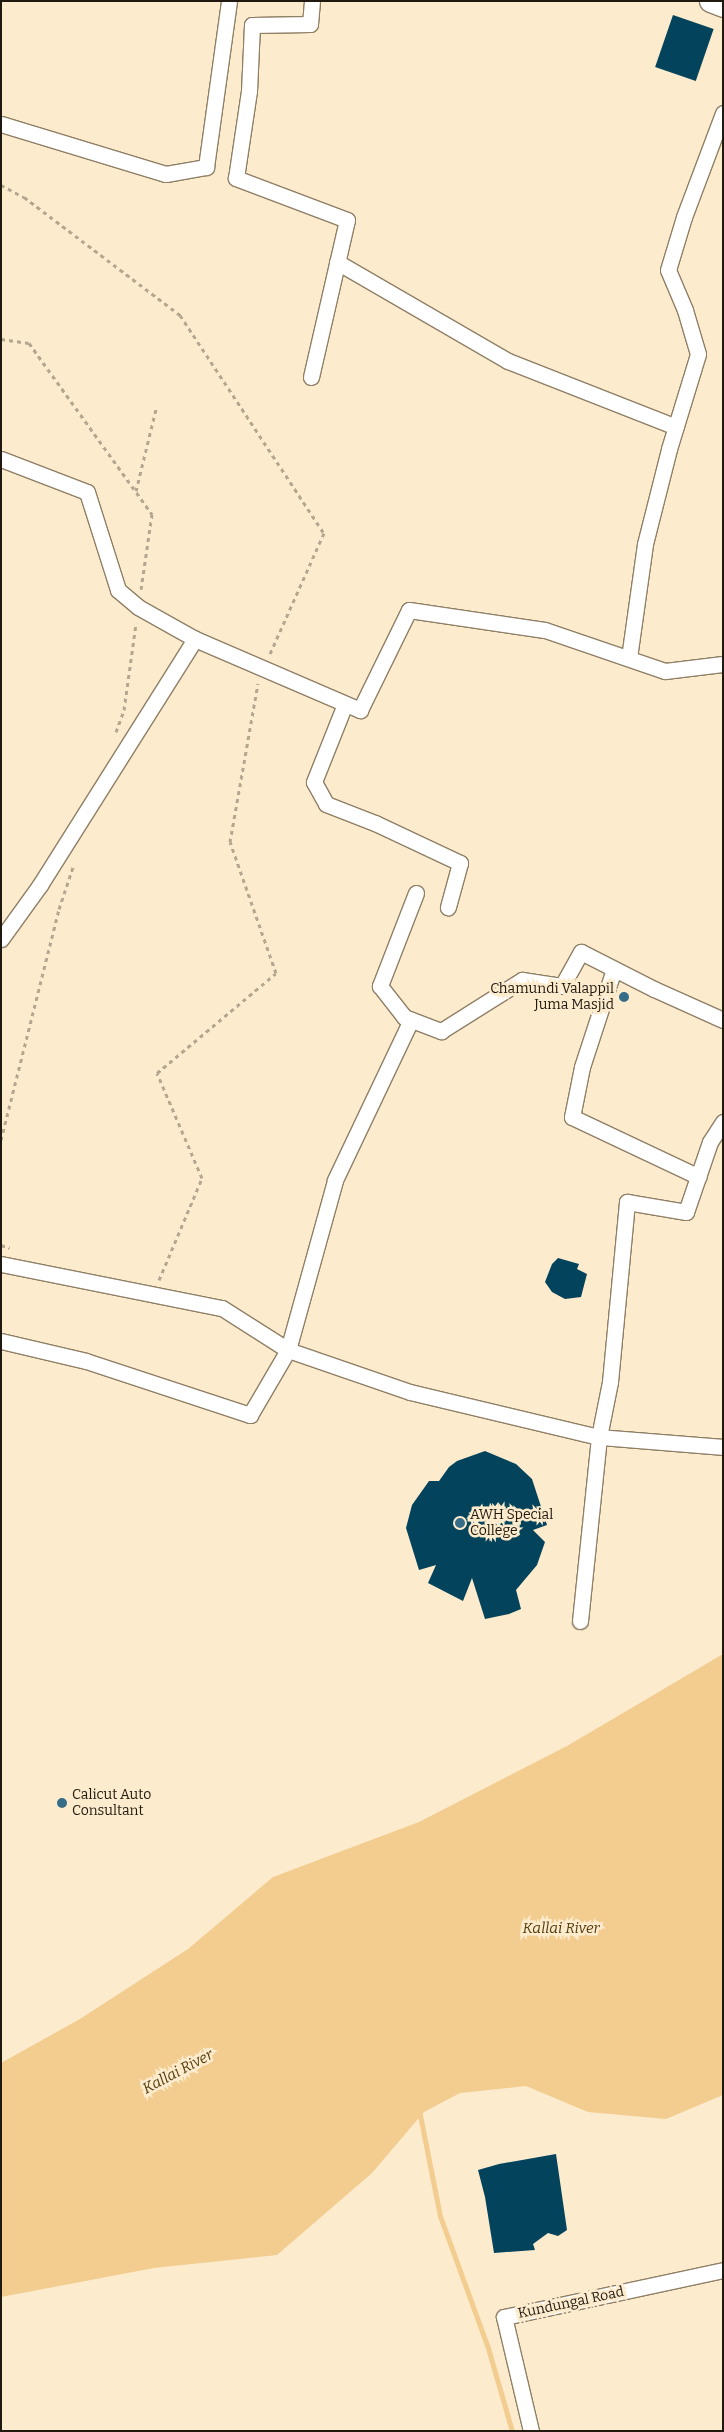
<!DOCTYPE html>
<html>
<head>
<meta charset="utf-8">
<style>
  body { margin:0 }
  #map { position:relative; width:724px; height:2432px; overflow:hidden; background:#fdebce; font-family:Bitter,serif }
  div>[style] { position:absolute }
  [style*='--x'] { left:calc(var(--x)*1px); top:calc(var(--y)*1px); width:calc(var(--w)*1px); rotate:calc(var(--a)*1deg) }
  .water>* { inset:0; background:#f2cd8f }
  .stream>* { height:5px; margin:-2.5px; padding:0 2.5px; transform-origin:2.5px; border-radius:2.5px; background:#f2cd8f }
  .building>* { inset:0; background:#03435b; transform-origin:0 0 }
  .path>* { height:3px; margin-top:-1.5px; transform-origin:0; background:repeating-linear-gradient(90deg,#b4a68f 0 4px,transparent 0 8px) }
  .roads { filter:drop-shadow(1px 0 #8f7f65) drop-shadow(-1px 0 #8f7f65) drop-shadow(0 1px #8f7f65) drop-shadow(0 -1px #8f7f65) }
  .street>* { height:15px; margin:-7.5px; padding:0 7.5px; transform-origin:7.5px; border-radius:7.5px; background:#fff }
  .secondary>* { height:21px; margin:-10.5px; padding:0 10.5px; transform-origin:10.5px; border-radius:10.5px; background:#fff }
  .dots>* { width:14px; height:14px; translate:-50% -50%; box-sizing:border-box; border:2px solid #fdebce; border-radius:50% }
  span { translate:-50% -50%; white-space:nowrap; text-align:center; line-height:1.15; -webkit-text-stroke:5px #fdebce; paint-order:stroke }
  .poi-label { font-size:14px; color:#1f190f }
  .right { translate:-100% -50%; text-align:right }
  .left { translate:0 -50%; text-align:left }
  .street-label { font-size:14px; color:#1f190f }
  .water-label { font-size:15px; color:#553c0a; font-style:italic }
  .frame { position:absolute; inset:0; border:2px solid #1f190f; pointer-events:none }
</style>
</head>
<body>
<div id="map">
  <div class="water">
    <div style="clip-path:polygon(723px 1654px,723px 2095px,666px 2119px,588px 2112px,526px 2086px,460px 2093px,424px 2112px,372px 2173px,277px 2255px,154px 2268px,1px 2297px,1px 2063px,80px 2019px,188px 1949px,273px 1877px,419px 1822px,567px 1746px)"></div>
  </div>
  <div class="stream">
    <div style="--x:419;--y:2110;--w:108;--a:78.8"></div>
    <div style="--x:440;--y:2216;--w:140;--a:70"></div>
    <div style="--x:488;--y:2348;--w:86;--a:73.9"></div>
  </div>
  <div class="building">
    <div style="left:673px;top:15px;width:43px;height:55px;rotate:19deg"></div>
    <div style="clip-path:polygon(558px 1258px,579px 1264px,577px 1269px,587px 1274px,581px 1297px,565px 1299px,552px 1292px,545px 1282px,552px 1264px)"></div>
    <div style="clip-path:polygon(485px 1451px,516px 1464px,532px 1479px,547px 1525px,533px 1530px,545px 1542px,537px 1565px,516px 1590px,521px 1609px,509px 1614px,485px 1619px,472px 1578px,463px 1601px,428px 1583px,436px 1565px,419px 1570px,406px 1528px,412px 1505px,429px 1481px,439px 1481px,449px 1467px,457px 1461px)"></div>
    <div style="clip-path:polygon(556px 2154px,567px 2230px,558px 2236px,548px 2233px,533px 2244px,535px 2250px,494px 2253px,485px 2197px,478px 2170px,499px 2164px)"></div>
  </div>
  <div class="path">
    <div style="--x:1;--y:185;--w:26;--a:28"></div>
    <div style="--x:24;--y:197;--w:196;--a:37.1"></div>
    <div style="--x:180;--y:315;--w:261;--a:56.6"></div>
    <div style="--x:324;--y:533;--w:135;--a:114.1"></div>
    <div style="--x:1;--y:339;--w:28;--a:8"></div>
    <div style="--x:29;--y:343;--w:211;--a:54.3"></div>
    <div style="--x:152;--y:514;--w:76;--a:98.3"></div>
    <div style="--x:136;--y:491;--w:84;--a:-76.3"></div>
    <div style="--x:116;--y:732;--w:23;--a:-70"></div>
    <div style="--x:124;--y:710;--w:88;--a:-82.1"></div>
    <div style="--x:1;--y:1140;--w:238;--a:-75.9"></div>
    <div style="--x:59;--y:909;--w:47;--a:-71.6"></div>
    <div style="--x:1;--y:1245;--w:9;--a:18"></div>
    <div style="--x:159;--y:1280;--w:111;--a:-67.1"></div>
    <div style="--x:202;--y:1178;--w:114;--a:-113.2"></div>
    <div style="--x:157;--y:1073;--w:155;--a:-40"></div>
    <div style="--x:276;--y:973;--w:139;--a:-109.3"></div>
    <div style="--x:230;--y:842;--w:161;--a:-80"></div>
  </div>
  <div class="roads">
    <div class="street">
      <div style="--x:1;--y:124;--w:172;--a:16.9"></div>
      <div style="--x:166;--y:174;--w:41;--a:-9.9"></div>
      <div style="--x:206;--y:167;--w:168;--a:-82.1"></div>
      <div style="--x:337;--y:262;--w:198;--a:30.1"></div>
      <div style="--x:508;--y:361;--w:180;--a:21.4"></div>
      <div style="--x:311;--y:377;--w:161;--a:-77.1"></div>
      <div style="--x:347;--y:220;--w:119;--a:-159.3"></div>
      <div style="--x:236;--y:178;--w:88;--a:-81.5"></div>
      <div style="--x:249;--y:91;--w:66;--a:-87.4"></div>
      <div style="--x:252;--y:25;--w:58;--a:-1"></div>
      <div style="--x:310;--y:24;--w:23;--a:-85"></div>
      <div style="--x:1;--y:459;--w:92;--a:21"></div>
      <div style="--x:87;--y:492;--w:103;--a:72.4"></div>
      <div style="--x:118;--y:590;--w:26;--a:40"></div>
      <div style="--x:138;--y:607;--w:65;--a:29.3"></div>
      <div style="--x:195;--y:639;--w:180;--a:23.3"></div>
      <div style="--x:360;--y:710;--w:111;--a:-63.9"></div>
      <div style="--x:409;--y:610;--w:137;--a:8.4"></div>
      <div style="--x:545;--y:630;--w:127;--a:18.9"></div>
      <div style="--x:665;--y:671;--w:58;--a:-6.9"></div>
      <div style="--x:629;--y:658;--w:115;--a:-82"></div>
      <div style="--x:645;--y:544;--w:98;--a:-75.8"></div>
      <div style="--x:669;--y:449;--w:99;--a:-73"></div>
      <div style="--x:698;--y:354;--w:46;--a:-106.5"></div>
      <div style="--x:685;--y:310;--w:43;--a:-113"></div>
      <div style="--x:668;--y:270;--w:55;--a:-73.2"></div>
      <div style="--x:684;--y:217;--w:111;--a:-69.4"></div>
      <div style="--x:345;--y:704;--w:84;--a:111.7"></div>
      <div style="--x:314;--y:782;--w:25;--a:61"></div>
      <div style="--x:326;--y:804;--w:53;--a:21.2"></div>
      <div style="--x:375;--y:823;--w:94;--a:25.2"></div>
      <div style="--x:460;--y:863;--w:46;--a:105.3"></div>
      <div style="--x:416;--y:893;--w:100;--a:111.2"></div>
      <div style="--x:380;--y:986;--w:39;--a:52"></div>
      <div style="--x:404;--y:1017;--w:40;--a:21"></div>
      <div style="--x:441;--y:1031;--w:96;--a:-32.2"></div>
      <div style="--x:522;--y:980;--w:40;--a:8.5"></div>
      <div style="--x:562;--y:986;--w:39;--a:-61"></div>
      <div style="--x:581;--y:952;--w:82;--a:26.9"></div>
      <div style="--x:654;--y:989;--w:76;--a:24.2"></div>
      <div style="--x:1;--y:939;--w:67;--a:-54.2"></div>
      <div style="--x:40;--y:885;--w:291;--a:-57.8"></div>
      <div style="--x:614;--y:969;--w:103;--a:108.1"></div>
      <div style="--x:582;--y:1067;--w:51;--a:101.3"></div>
      <div style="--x:572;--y:1117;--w:140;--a:25.3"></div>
      <div style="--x:1;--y:1264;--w:225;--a:11.3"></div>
      <div style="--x:222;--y:1308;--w:78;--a:32.5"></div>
      <div style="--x:288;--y:1350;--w:176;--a:-74.5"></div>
      <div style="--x:335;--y:1180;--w:177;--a:-64.6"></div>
      <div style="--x:1;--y:1341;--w:87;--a:13.2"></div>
      <div style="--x:86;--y:1361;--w:173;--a:18.2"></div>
      <div style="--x:250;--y:1415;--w:75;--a:-59.7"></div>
      <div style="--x:288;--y:1350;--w:129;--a:19"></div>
      <div style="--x:410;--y:1392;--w:194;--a:13.4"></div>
      <div style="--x:599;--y:1437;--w:56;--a:-78.7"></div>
      <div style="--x:610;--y:1382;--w:181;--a:-84.6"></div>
      <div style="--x:627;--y:1202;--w:60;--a:9.6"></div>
      <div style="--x:686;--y:1212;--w:74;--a:-71.1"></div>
      <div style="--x:710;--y:1142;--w:24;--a:-57"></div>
      <div style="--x:580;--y:1621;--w:185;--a:-84.1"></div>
      <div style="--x:599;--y:1437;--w:124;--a:4.6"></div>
      <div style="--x:531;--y:2431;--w:117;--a:-103.3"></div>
      <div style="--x:504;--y:2317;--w:224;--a:-12.1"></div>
    </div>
    <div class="secondary">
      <div style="--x:710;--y:1;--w:14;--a:21"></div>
    </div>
  </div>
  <div class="dots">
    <div style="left:624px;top:997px;background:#356c87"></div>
    <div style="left:460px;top:1523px;background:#356c87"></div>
    <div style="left:62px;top:1803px;background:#356c87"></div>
  </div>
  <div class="poi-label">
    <span class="right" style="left:614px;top:997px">Chamundi Valappil<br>Juma Masjid</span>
    <span class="left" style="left:470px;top:1523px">AWH Special<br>College</span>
    <span class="left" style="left:72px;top:1803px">Calicut Auto<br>Consultant</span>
  </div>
  <div class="street-label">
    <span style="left:571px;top:2303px;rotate:-12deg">Kundungal Road</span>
  </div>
  <div class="water-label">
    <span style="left:561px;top:1929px">Kallai River</span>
    <span style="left:178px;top:2072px;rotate:-28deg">Kallai River</span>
  </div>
  <div class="frame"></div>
</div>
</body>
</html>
